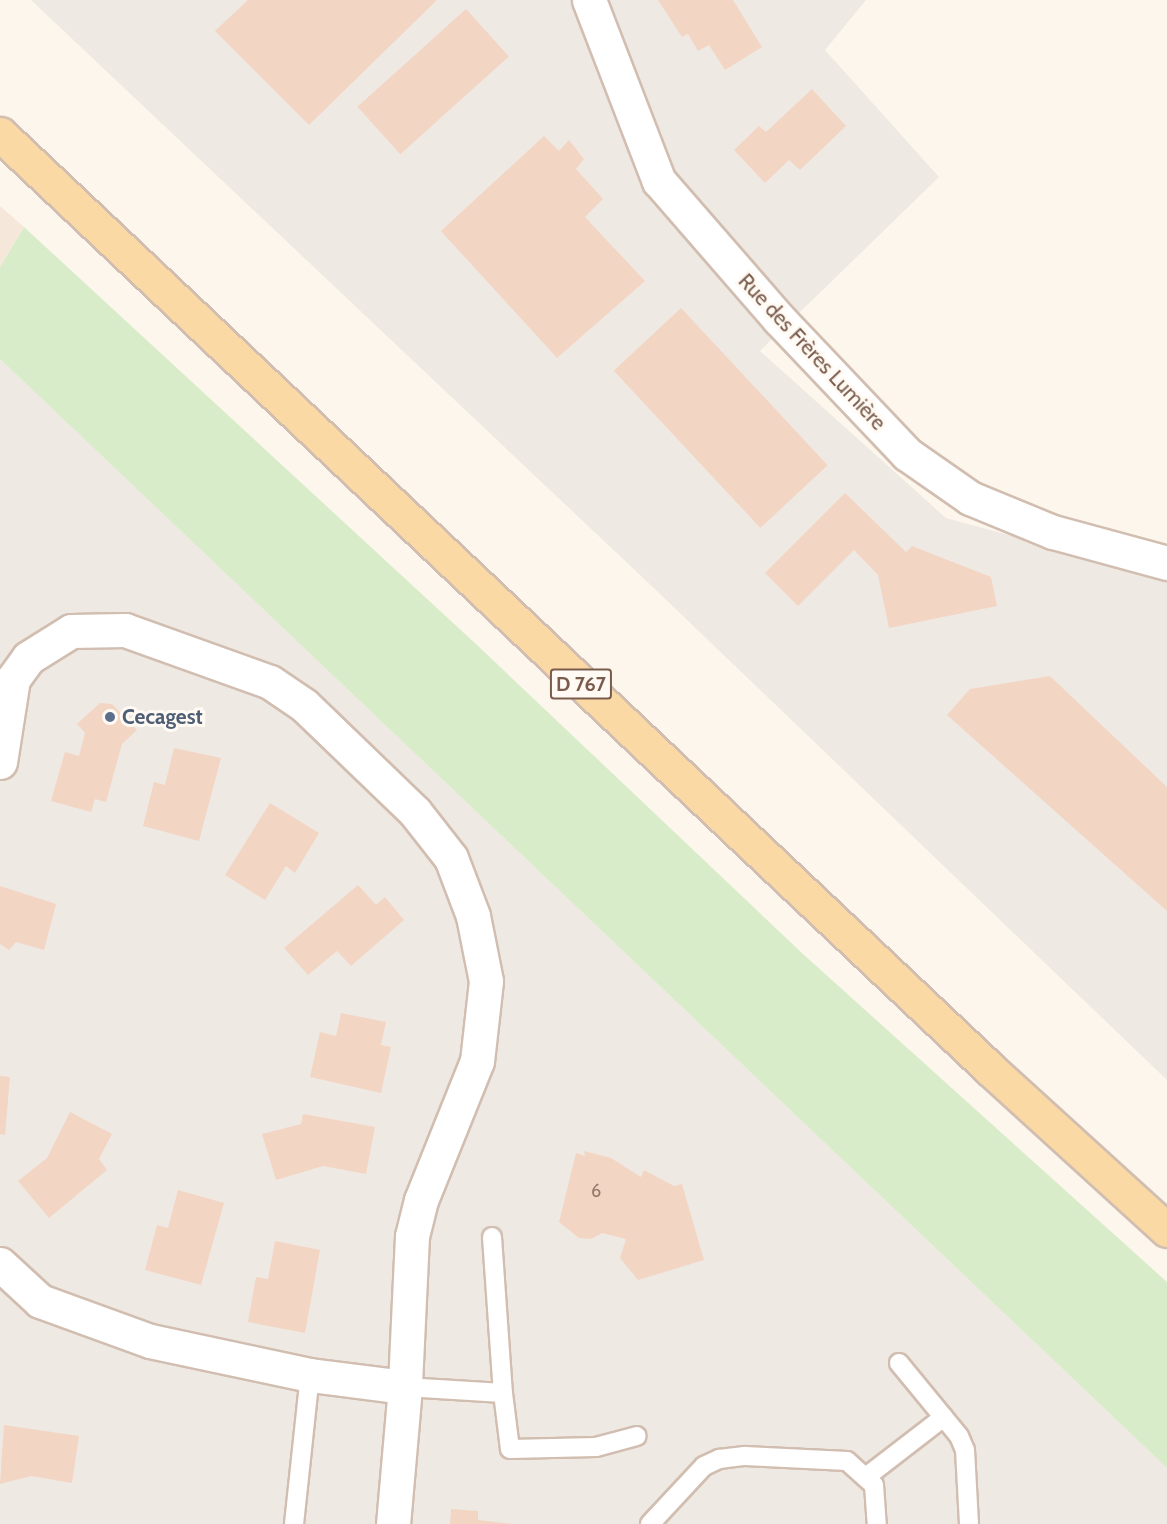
<!DOCTYPE html>
<html>
<head>
<meta charset="utf-8">
<style>
  body { margin:0 }
  #map { position:relative; width:1167px; height:1524px; overflow:hidden; background:#fdf6ec; font-family:Cabin,sans-serif }
  div>[style] { position:absolute }
  [style*='--x'] { left:calc(var(--x)*1px); top:calc(var(--y)*1px); width:calc(var(--w)*1px); rotate:calc(var(--a)*1deg) }
  .residential>* { inset:0; background:#f5e8da }
  .industrial>* { inset:0; background:#efe9e4 }
  .green>* { inset:0; background:#d8ecc9 }
  .building>* { inset:0; background:#f3d5c3; transform-origin:0 0 }
  .roads { filter:drop-shadow(2px 0 #d1beb0) drop-shadow(-2px 0 #d1beb0) drop-shadow(0 2px #d1beb0) drop-shadow(0 -2px #d1beb0) }
  .lane>* { height:18px; margin:-9px; padding:0 9px; transform-origin:9px; border-radius:9px; background:#fff }
  .street>* { height:33px; margin:-16.5px; padding:0 16.5px; transform-origin:16.5px; border-radius:16.5px; background:#fff }
  .primary>* { height:33px; margin:-16.5px; padding:0 16.5px; transform-origin:16.5px; border-radius:16.5px; background:#fbd9a5 }
  .dots>* { width:16px; height:16px; translate:-50% -50%; box-sizing:border-box; border:3px solid #fffaf3; border-radius:50% }
  span { translate:-50% -50%; white-space:nowrap; text-align:center; line-height:1.15; -webkit-text-stroke:6px #fffaf3; paint-order:stroke }
  .number-label { font-size:18px; color:#987a6a }
  .number-label span { -webkit-text-stroke-width:0 }
  .shield-label span { padding:2px 4px; background:#fffaf3; border:2px solid; border-radius:4px; -webkit-text-stroke-width:0 }
  .shield-label { font-size:20px; color:#7a5c4d; font-weight:700 }
  .street-label { font-size:21px; color:#7a5c4d }
  .service-label { font-size:21px; color:#4e5e75; font-weight:700 }
  .left { translate:0 -50%; text-align:left }
</style>
</head>
<body>
<div id="map">
  <div class="residential">
    <div style="clip-path:polygon(0 206px,24px 227px,0 267px)"></div>
  </div>
  <div class="industrial">
    <div style="clip-path:polygon(31px 0,866px 0,825px 50px,939px 177px,760px 351px,946px 518px,1167px 578px,1167px 1080px,659px 593px)"></div>
    <div style="clip-path:polygon(0 359px,1167px 1468px,1167px 1524px,0 1524px)"></div>
  </div>
  <div class="green">
    <div style="clip-path:polygon(24px 227px,477px 645px,803px 954px,1167px 1282px,1167px 1468px,0 359px,0 267px)"></div>
  </div>
  <div class="building">
    <div style="clip-path:polygon(248px 0,437px 0,309px 125px,215px 31px)"></div>
    <div style="clip-path:polygon(658px 0,733px 0,762px 47px,725px 70px,709px 45px,698px 51px,688px 34px,682px 37px)"></div>
    <div style="left:466px;top:9px;width:64px;height:146px;rotate:48deg"></div>
    <div style="clip-path:polygon(812px 89px,846px 126px,800px 170px,789px 160px,765px 183px,734px 150px,759px 126px,766px 132px)"></div>
    <div style="clip-path:polygon(544px 136px,559px 151px,569px 140px,584px 159px,576px 169px,603px 199px,585px 217px,645px 281px,557px 358px,441px 231px)"></div>
    <div style="left:681px;top:308px;width:215px;height:92px;rotate:47deg"></div>
    <div style="clip-path:polygon(845px 493px,906px 552px,912px 546px,991px 577px,997px 606px,889px 628px,878px 575px,854px 550px,798px 606px,765px 573px)"></div>
    <div style="clip-path:polygon(1050px 676px,1167px 787px,1167px 911px,947px 715px,970px 689px)"></div>
    <div style="clip-path:polygon(100px 703px,112px 704px,137px 730px,122px 744px,106px 802px,95px 799px,91px 812px,51px 801px,65px 752px,79px 756px,85px 733px,77px 724px)"></div>
    <div style="clip-path:polygon(174px 748px,221px 758px,199px 841px,143px 826px,154px 782px,165px 785px)"></div>
    <div style="clip-path:polygon(270px 803px,319px 833px,295px 873px,286px 866px,265px 900px,225px 875px)"></div>
    <div style="clip-path:polygon(358px 885px,376px 905px,385px 897px,404px 920px,351px 966px,337px 951px,308px 975px,284px 948px)"></div>
    <div style="clip-path:polygon(0 886px,56px 904px,44px 950px,16px 942px,9px 950px,0 944px)"></div>
    <div style="clip-path:polygon(341px 1013px,386px 1022px,381px 1045px,391px 1047px,381px 1093px,310px 1077px,320px 1032px,336px 1036px)"></div>
    <div style="clip-path:polygon(0 1076px,10px 1077px,5px 1135px,0 1134px)"></div>
    <div style="clip-path:polygon(70px 1112px,112px 1134px,99px 1159px,107px 1170px,49px 1218px,18px 1181px,47px 1158px)"></div>
    <div style="clip-path:polygon(303px 1114px,375px 1127px,366px 1174px,323px 1166px,276px 1180px,262px 1134px,301px 1124px)"></div>
    <div style="clip-path:polygon(584px 1151px,611px 1158px,641px 1177px,644px 1170px,674px 1186px,682px 1184px,704px 1260px,638px 1280px,620px 1258px,626px 1239px,602px 1233px,591px 1239px,579px 1238px,559px 1222px,576px 1153px,585px 1156px)"></div>
    <div style="clip-path:polygon(178px 1190px,224px 1203px,201px 1285px,145px 1270px,157px 1225px,168px 1228px)"></div>
    <div style="clip-path:polygon(275px 1241px,320px 1250px,305px 1333px,248px 1322px,256px 1277px,268px 1279px)"></div>
    <div style="clip-path:polygon(4px 1425px,79px 1436px,72px 1483px,31px 1476px,0 1484px)"></div>
    <div style="clip-path:polygon(451px 1509px,478px 1511px,478px 1520px,513px 1524px,450px 1524px)"></div>
  </div>
  <div class="roads">
    <div class="lane">
      <div style="--x:492;--y:1237;--w:156;--a:86"></div>
      <div style="--x:899;--y:1363;--w:94;--a:50.6"></div>
      <div style="--x:959;--y:1436;--w:15;--a:67"></div>
      <div style="--x:965;--y:1450;--w:74;--a:86.9"></div>
      <div style="--x:405;--y:1387;--w:98;--a:3.5"></div>
      <div style="--x:503;--y:1393;--w:56;--a:82.9"></div>
      <div style="--x:510;--y:1449;--w:86;--a:-1.3"></div>
      <div style="--x:596;--y:1447;--w:42;--a:-15"></div>
      <div style="--x:866;--y:1477;--w:98;--a:-37.6"></div>
      <div style="--x:294;--y:1524;--w:150;--a:-83.9"></div>
      <div style="--x:650;--y:1524;--w:79;--a:-47"></div>
      <div style="--x:704;--y:1466;--w:17;--a:-25"></div>
      <div style="--x:719;--y:1459;--w:26;--a:-7"></div>
      <div style="--x:745;--y:1456;--w:102;--a:2.8"></div>
      <div style="--x:847;--y:1461;--w:36;--a:42"></div>
      <div style="--x:874;--y:1485;--w:39;--a:86"></div>
    </div>
    <div class="street">
      <div style="--x:589;--y:0;--w:194;--a:68.9"></div>
      <div style="--x:659;--y:181;--w:183;--a:49"></div>
      <div style="--x:779;--y:319;--w:186;--a:46.5"></div>
      <div style="--x:907;--y:454;--w:77;--a:34.9"></div>
      <div style="--x:970;--y:498;--w:90;--a:22.3"></div>
      <div style="--x:1053;--y:532;--w:118;--a:15.2"></div>
      <div style="--x:0;--y:762;--w:84;--a:-81.1"></div>
      <div style="--x:13;--y:679;--w:26;--a:-54"></div>
      <div style="--x:28;--y:658;--w:51;--a:-32.1"></div>
      <div style="--x:71;--y:631;--w:54;--a:-1.1"></div>
      <div style="--x:125;--y:630;--w:154;--a:19.7"></div>
      <div style="--x:270;--y:682;--w:41;--a:34.1"></div>
      <div style="--x:304;--y:705;--w:154;--a:43.9"></div>
      <div style="--x:415;--y:812;--w:58;--a:52"></div>
      <div style="--x:451;--y:858;--w:62;--a:69.2"></div>
      <div style="--x:473;--y:916;--w:66;--a:78.7"></div>
      <div style="--x:486;--y:981;--w:81;--a:96.4"></div>
      <div style="--x:477;--y:1061;--w:150;--a:111.9"></div>
      <div style="--x:421;--y:1200;--w:37;--a:104"></div>
      <div style="--x:412;--y:1236;--w:151;--a:92.7"></div>
      <div style="--x:405;--y:1387;--w:138;--a:95"></div>
      <div style="--x:0;--y:1264;--w:54;--a:42.8"></div>
      <div style="--x:40;--y:1301;--w:117;--a:20"></div>
      <div style="--x:150;--y:1341;--w:164;--a:12"></div>
      <div style="--x:310;--y:1375;--w:96;--a:7.2"></div>
    </div>
    <div class="primary">
      <div style="--x:0;--y:134;--w:1362;--a:43.36"></div>
      <div style="--x:990;--y:1069;--w:239;--a:42.3"></div>
    </div>
  </div>
  <div class="dots">
    <div style="left:110px;top:717px;background:#5c6f8a"></div>
  </div>
  <div class="number-label">
    <span style="left:596px;top:1191px">6</span>
  </div>
  <div class="shield-label">
    <span style="left:581px;top:684px">D 767</span>
  </div>
  <div class="street-label">
    <span style="left:812px;top:352px;rotate:47deg">Rue des Frères Lumière</span>
  </div>
  <div class="service-label">
    <span class="left" style="left:122px;top:717px">Cecagest</span>
  </div>
</div>
</body>
</html>
